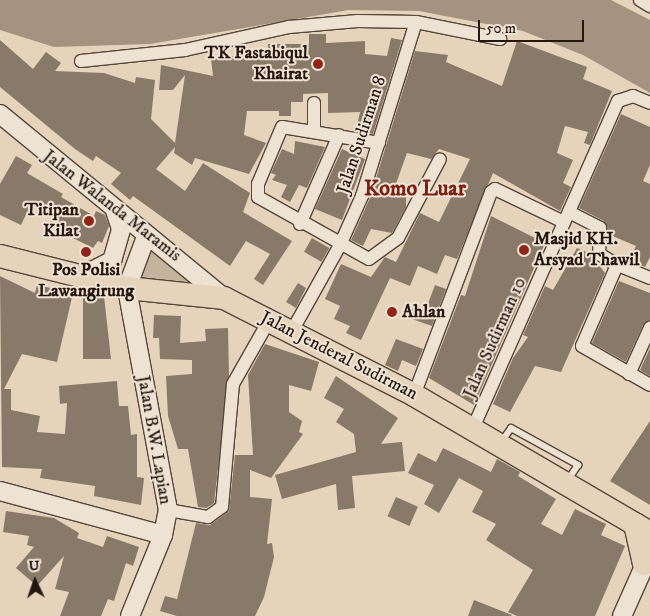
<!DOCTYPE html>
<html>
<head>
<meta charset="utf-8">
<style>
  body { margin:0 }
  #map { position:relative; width:650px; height:616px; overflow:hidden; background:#e5d4bb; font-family:"IM FELL DW Pica",serif }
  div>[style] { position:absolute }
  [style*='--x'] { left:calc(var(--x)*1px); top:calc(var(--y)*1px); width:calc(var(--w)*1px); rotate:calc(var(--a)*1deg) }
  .green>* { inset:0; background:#c4b49e }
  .water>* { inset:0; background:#a49381 }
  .building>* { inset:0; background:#897969; transform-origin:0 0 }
  .roads { filter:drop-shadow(1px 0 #55463b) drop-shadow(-1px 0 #55463b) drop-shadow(0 1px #55463b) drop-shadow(0 -1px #55463b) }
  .lane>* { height:6px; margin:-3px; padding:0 3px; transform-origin:3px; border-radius:3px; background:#eee3d3 }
  .street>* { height:12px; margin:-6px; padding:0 6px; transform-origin:6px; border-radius:6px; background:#eee3d3 }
  .secondary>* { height:18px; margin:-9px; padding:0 9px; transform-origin:9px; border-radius:9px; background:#eee3d3 }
  .highway>* { height:22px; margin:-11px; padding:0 11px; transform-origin:11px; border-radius:11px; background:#e5d4bb }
  .dots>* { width:14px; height:14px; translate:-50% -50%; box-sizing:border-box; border:2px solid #eee3d3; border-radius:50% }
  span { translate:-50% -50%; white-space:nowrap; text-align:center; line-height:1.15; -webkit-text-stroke:4px #eee3d3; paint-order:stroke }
  .poi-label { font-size:18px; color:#251610; font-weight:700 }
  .right { translate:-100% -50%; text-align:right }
  .left { translate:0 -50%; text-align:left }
  .street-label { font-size:18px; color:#251610 }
  .district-label { font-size:22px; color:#7a1f14; font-weight:700 }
  .north { position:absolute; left:10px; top:556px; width:50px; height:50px; -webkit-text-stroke:4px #eee3d3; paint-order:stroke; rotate:357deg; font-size:14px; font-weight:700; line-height:20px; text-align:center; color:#251610 }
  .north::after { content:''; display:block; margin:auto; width:18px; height:22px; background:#251610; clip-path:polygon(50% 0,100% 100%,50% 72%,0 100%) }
  .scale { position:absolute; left:478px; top:20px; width:106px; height:22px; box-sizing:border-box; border:2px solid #251610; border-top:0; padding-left:6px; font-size:15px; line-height:18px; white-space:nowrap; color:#251610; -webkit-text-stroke:4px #eee3d3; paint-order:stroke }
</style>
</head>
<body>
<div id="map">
  <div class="green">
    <div style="clip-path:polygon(147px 243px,217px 296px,133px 285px)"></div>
  </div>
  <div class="water">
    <div style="clip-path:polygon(0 0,611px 0,650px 20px,650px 93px,583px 55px,523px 31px,419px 11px,349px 10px,150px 44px,54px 47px,0 30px)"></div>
  </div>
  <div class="building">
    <div style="clip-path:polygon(309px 34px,326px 34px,326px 43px,365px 41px,365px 54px,387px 56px,391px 38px,402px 40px,373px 134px,356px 130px,360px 112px,328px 113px,328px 93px,303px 94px,303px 102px,291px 102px,291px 116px,279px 116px,279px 111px,247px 111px,244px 135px,266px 143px,249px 174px,195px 158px,192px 165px,174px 153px,175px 147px,156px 169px,185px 191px,203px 163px,250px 193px,243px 212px,292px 241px,263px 285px,254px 279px,270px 254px,246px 241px,230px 266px,133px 196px,130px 200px,111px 184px,121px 173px,96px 156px,93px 161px,75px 149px,0 87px,0 40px,33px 69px,46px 52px,61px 63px,55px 71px,104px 73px,135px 83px,136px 77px,155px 80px,151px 119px,175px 143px,185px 75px,173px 90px,159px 90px,161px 65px,213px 76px,211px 59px,268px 51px,268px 44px,309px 44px)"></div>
    <div style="clip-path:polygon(517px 41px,587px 67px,583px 79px,612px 91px,590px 145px,584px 143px,588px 132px,565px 126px,557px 153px,573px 160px,563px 183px,571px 187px,560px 211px,493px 173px,457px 259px,445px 255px,437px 274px,418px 266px,410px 286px,390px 278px,361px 340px,346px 333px,350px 326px,334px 319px,340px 306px,325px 299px,341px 264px,371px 277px,385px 257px,396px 262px,420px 213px,439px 222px,470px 159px,439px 149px,431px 159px,407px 153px,393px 192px,406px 196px,406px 207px,392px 233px,371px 229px,363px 246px,351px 240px,370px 198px,415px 51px,448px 55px,446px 62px,502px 86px)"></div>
    <div style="clip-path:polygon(621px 114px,650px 127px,650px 165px,643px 181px,650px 184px,650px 257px,645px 267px,629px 260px,636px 246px,608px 234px,604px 221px,579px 208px)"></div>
    <div style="clip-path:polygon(295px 141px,325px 147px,307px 188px,299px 185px,290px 202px,281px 197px,287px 185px,272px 180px,276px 175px,271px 173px,282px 149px,294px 154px)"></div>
    <div style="clip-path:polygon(342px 149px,365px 159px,342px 220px,315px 209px)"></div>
    <div style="clip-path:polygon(16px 156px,32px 165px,27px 173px,63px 194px,61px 197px,94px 216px,96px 211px,105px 215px,109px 226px,102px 243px,98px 241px,93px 248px,67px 235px,49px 224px,54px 215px,32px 202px,21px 225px,0 215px,0 184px)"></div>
    <div style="clip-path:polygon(491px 216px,545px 243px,474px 405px,429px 378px,461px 295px,465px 296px)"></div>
    <div style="left:312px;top:238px;width:20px;height:16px;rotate:30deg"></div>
    <div style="clip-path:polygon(577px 248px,591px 254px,605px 273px,561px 372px,535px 366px,510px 412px,493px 404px,513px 358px,528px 337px,523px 335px,545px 286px,553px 290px)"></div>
    <div style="clip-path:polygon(0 276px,35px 293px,37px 285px,73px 293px,57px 362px,22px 354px,4px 389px,11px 389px,11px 410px,40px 416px,37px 432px,65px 434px,67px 403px,60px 404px,59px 386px,117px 381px,119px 406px,128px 406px,131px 435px,137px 434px,137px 477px,144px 478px,141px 505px,94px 496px,95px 486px,40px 478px,42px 469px,2px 467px)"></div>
    <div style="clip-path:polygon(619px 281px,650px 293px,650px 320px,643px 325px,626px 362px,592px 343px)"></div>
    <div style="clip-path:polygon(298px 283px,306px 288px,296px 308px,286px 302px)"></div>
    <div style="clip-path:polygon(435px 285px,446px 289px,432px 326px,409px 318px,414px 304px,426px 309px)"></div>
    <div style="clip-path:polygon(104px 296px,111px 359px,83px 359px,83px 297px)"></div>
    <div style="clip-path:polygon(154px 315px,181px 316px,180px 343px,206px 341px,205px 329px,228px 328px,229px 375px,214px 503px,206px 508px,198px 507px,188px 449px,178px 449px,168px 416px,166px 376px,192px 374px,192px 360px,160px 359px,159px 338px,153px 338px)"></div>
    <div style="clip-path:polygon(396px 339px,423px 349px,416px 366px,402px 360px,398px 371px,385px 365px)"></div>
    <div style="clip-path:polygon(265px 344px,319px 362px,311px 391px,289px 385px,289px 412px,302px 421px,299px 432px,303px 434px,271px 478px,250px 470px,250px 497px,272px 499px,267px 544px,272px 543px,274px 557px,264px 597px,255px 616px,177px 616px,160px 611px,165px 596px,177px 599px,196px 523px,210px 525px,229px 511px,235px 455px,253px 455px,248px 375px)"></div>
    <div style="clip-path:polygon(650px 348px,650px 376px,640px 370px)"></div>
    <div style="clip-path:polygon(336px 376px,398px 418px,381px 444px,402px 442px,405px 471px,352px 476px,355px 508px,338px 510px,336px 484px,282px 499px,275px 475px,356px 452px,354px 434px,336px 422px,344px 409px,324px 398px)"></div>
    <div style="clip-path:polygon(650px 421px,650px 505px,610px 481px)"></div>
    <div style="clip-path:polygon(443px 448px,491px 472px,497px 459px,520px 472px,518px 476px,556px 499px,541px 524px,562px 535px,575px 509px,606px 524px,601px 535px,625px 546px,595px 616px,517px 616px,508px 612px,533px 570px,486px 540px,496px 524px,472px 512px,483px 491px,459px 478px,439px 513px,424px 504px,434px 485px,408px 473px,418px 453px,436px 462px)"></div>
    <div style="left:396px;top:497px;width:24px;height:21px;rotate:24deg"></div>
    <div style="clip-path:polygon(6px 511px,54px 518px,79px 533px,77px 538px,103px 547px,107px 536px,139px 547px,133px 566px,126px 563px,114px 601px,108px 599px,101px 616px,60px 616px,69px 592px,55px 589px,64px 556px,37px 586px,16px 568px,34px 547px,27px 545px,29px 536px,3px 532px)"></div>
    <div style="clip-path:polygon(474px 600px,512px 615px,511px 616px,468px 616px)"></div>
  </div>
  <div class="roads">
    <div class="lane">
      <div style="--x:502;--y:441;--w:16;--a:-55"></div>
      <div style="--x:511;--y:428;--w:77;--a:28.9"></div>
      <div style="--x:578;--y:465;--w:18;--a:124"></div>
    </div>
    <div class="street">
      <div style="--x:640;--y:0;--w:12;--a:31"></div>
      <div style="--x:81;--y:61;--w:105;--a:-6"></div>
      <div style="--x:185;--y:50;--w:107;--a:-12.5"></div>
      <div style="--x:289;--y:27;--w:69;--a:-5"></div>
      <div style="--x:358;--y:21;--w:58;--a:1"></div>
      <div style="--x:416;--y:22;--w:86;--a:11.4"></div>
      <div style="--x:314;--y:131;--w:28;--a:-90"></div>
      <div style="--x:379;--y:143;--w:98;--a:-170.6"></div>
      <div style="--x:282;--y:127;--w:62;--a:112.8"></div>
      <div style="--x:258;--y:184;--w:13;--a:90"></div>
      <div style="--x:258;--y:197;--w:127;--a:29.2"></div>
      <div style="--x:369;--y:259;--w:36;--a:-36"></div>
      <div style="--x:398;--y:238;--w:89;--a:-62"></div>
      <div style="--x:569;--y:212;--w:35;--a:27"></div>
      <div style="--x:600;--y:228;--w:26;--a:92"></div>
      <div style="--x:599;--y:254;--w:21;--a:31"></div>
      <div style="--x:300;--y:224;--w:97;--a:-66.3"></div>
      <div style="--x:650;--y:278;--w:35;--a:-158"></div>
      <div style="--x:617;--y:265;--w:88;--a:113.4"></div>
      <div style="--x:582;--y:346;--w:78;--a:29.8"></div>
      <div style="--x:292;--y:331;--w:98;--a:-60.8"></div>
      <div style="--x:340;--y:245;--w:54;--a:-65.8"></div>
      <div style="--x:362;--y:196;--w:182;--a:-72.8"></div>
      <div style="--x:629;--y:374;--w:51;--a:-65.5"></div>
      <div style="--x:414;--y:395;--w:217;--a:-69.2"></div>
      <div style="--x:491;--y:192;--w:5;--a:-37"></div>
      <div style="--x:495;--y:189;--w:76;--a:25.6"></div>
      <div style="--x:473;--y:428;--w:358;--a:-66.1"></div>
      <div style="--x:618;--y:101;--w:16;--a:-18"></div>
      <div style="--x:633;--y:96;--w:18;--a:22"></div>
      <div style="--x:168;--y:510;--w:41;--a:9.9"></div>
      <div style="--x:208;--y:517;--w:17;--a:-36"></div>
      <div style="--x:222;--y:507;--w:123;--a:-84.9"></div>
      <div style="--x:233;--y:384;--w:75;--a:-60.4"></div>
    </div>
    <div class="secondary">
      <div style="--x:0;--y:114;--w:290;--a:39.4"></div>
      <div style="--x:82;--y:276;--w:34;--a:-27"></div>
      <div style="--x:112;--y:261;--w:33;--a:-74"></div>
      <div style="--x:121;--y:229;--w:19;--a:-108"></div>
      <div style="--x:0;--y:491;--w:169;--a:15.1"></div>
      <div style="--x:130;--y:616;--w:87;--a:-67.8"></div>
      <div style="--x:163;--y:535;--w:25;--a:-79"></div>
      <div style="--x:168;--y:510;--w:226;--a:-100.5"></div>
      <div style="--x:127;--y:288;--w:54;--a:-69.6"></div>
      <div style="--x:622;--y:616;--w:69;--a:-66"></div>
    </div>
    <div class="highway">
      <div style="--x:0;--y:256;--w:131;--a:14.1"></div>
      <div style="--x:127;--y:288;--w:98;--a:5.9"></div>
      <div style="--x:224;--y:298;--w:213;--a:27"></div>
      <div style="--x:414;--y:395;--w:273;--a:30.3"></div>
      <div style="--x:635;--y:524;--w:41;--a:77.3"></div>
    </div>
  </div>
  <div class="dots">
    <div style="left:318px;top:64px;background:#8f2418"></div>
    <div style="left:89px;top:221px;background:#8f2418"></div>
    <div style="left:524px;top:250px;background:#8f2418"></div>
    <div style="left:86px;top:252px;background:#8f2418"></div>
    <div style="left:392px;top:312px;background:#8f2418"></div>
  </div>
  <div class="poi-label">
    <span class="right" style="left:308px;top:64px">TK Fastabiqul<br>Khairat</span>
    <span class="right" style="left:79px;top:221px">Titipan<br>Kilat</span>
    <span class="left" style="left:534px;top:250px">Masjid KH.<br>Arsyad Thawil</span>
    <span style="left:86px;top:281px">Pos Polisi<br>Lawangirung</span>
    <span class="left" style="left:402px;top:312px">Ahlan</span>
  </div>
  <div class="street-label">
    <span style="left:362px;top:135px;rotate:-72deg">Jalan Sudirman 8</span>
    <span style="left:112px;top:206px;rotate:38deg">Jalan Walanda Maramis</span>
    <span style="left:495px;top:338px;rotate:-66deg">Jalan Sudirman 10</span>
    <span style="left:339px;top:356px;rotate:27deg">Jalan Jenderal Sudirman</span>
    <span style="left:154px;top:440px;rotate:80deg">Jalan B.W. Lapian</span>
  </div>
  <div class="district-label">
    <span style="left:415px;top:189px">Komo Luar</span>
  </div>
  <div class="north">U</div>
  <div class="scale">50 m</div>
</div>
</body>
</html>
